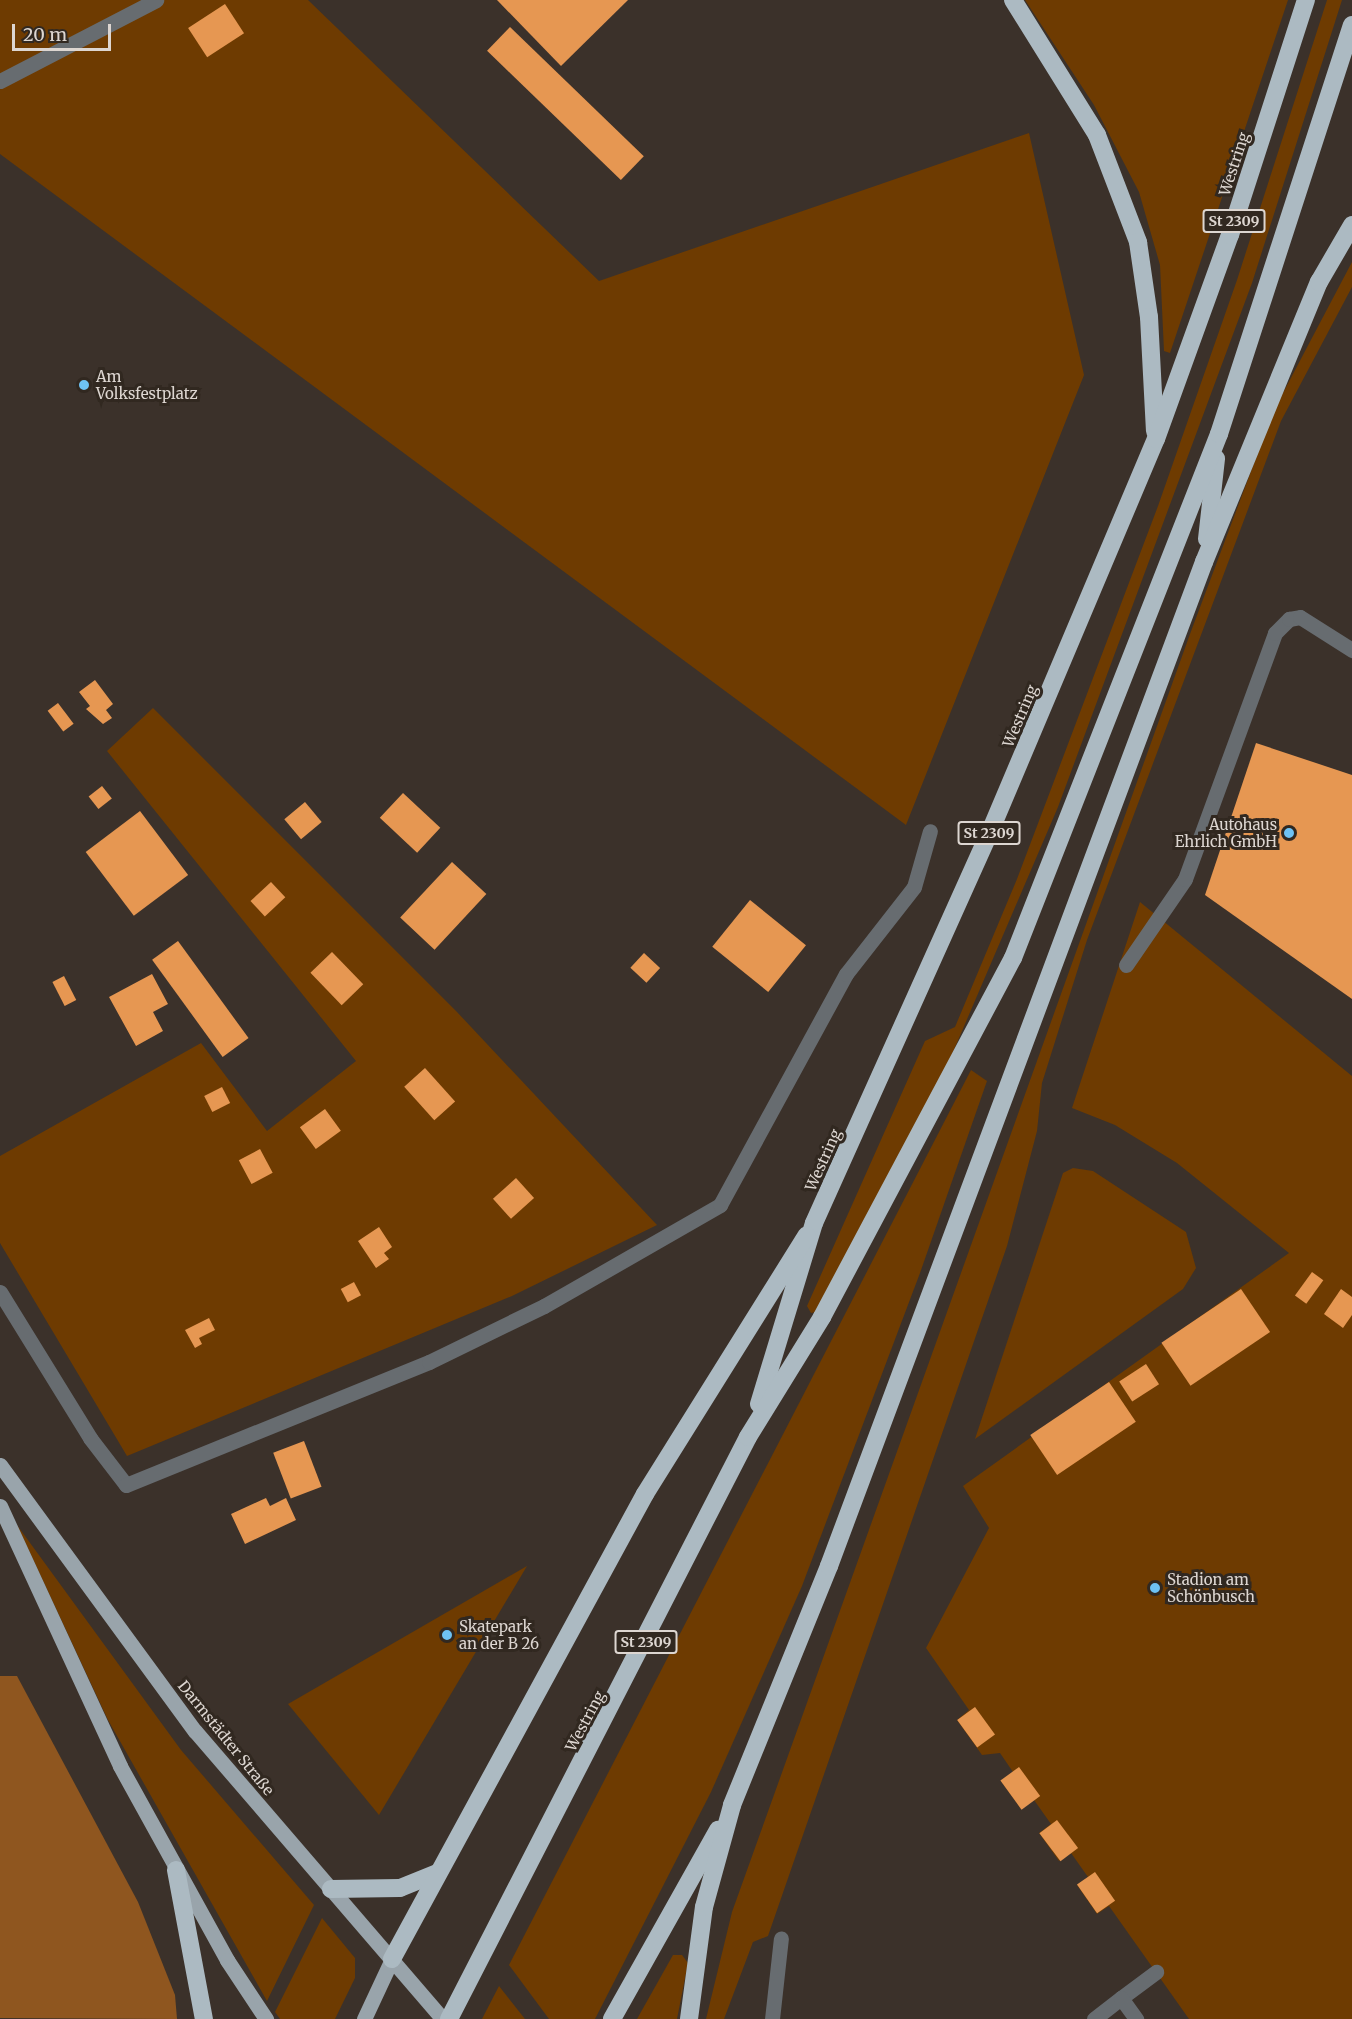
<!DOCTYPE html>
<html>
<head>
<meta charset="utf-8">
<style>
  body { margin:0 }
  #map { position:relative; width:1352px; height:2019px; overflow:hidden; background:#3b312a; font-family:Merriweather,serif }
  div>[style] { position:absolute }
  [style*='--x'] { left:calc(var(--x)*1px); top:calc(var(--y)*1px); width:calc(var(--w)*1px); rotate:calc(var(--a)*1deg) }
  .green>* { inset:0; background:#6e3b01 }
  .forest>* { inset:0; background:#8f561f }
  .building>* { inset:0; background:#e69752; transform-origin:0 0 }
  .minor>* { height:15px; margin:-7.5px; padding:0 7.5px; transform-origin:7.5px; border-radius:7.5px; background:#676c70 }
  .major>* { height:15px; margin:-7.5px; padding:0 7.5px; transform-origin:7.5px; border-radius:7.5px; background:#99a4ab }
  .highway>* { height:18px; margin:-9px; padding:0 9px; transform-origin:9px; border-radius:9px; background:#acbac2 }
  .dots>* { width:16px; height:16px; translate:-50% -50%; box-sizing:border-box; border:3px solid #312820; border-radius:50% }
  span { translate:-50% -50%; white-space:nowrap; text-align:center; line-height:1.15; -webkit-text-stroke:6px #312820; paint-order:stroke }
  .shield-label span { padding:2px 4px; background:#312820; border:2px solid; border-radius:4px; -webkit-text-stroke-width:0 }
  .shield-label { font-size:14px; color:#ddd6d1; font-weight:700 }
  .street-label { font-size:15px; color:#ddd6d1 }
  .poi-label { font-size:15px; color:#ddd6d1 }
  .left { translate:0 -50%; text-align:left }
  .right { translate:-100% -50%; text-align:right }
  .scale { position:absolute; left:12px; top:24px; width:99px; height:27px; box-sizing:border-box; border:3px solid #ddd6d1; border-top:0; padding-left:8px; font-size:18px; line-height:21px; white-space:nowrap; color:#ddd6d1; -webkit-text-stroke:4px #312820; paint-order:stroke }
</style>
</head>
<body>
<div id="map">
  <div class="green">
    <div style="clip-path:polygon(0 0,308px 0,599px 281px,1029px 133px,1084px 375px,906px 825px,0 154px)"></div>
    <div style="clip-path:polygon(1025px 0,1288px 0,1170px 353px,1164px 351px,1160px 265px,1139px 192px,1094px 105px)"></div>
    <div style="clip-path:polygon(1327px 0,1342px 0,1252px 283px,1058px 807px,944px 1073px,816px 1312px,811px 1313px,807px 1306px,925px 1041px,955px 1027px,1017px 879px,1158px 506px,1237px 280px)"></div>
    <div style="clip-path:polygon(1352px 262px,1352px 287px,1281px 421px,1087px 940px,1042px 1083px,1037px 1131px,1007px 1246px,768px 1936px,753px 1942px,724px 2019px,706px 2019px,732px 1912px,1190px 634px,1274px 410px)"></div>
    <div style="clip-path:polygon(153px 708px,457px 1012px,657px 1225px,512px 1296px,127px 1456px,0 1243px,0 1156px,201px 1043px,267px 1131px,356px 1061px,107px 751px)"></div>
    <div style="clip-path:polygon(1140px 902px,1352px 1076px,1352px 2019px,1189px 2019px,1109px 1906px,1097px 1914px,1077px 1885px,1088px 1877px,1071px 1853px,1059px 1861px,1039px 1833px,1051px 1824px,1034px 1800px,1021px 1809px,1001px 1781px,1013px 1772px,1000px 1753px,982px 1755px,957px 1720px,969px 1710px,926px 1648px,989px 1528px,963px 1486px,1289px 1253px,1177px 1163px,1115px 1125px,1072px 1108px)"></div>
    <div style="clip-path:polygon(971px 1070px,987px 1081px,920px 1273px,802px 1586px,711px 1792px,595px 2019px,549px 2019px,509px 1965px)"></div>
    <div style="clip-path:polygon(1073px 1168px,1093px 1171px,1186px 1232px,1196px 1268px,1183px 1289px,975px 1439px,1063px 1173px)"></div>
    <div style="clip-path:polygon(17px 1525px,181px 1750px,314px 1905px,267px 2001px,108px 1720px)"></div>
    <div style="clip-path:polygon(527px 1566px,379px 1815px,288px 1704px)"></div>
    <div style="clip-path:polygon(322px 1918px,355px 1958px,355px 1978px,335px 2019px,280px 2019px,275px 2012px)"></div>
    <div style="clip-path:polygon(673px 1955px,682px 1955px,688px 1963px,677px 2019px,637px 2019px)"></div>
    <div style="clip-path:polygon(499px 1986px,525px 2019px,482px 2019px)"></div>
  </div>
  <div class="forest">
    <div style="clip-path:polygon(0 1676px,17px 1676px,138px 1902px,175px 1995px,177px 2019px,0 2018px)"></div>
  </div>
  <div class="building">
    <div style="clip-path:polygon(497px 0,628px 0,561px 66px)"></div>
    <div style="left:225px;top:4px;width:35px;height:44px;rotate:57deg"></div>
    <div style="left:510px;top:27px;width:186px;height:33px;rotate:44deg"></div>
    <div style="clip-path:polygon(95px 680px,113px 704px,106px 710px,112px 718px,103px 724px,86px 709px,90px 706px,79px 692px)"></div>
    <div style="left:58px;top:703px;width:26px;height:13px;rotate:53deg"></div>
    <div style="clip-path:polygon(1256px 743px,1352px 775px,1352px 999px,1205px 895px)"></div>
    <div style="left:102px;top:786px;width:16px;height:17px;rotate:52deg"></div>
    <div style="left:403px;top:793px;width:51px;height:34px;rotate:43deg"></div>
    <div style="left:305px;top:802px;width:26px;height:27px;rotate:50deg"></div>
    <div style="left:140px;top:811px;width:80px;height:68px;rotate:53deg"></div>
    <div style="left:452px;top:862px;width:47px;height:76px;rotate:43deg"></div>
    <div style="left:271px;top:882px;width:21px;height:28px;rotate:47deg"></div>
    <div style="left:750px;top:900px;width:72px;height:60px;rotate:39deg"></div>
    <div style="left:178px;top:941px;width:120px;height:32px;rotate:54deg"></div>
    <div style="left:332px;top:952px;width:45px;height:30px;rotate:46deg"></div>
    <div style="left:644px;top:953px;width:22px;height:20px;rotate:43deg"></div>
    <div style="clip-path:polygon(152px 974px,168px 1004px,153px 1012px,163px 1031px,136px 1046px,109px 997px)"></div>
    <div style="left:64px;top:976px;width:27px;height:13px;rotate:63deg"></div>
    <div style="left:425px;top:1068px;width:45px;height:28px;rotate:48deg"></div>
    <div style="left:222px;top:1087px;width:18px;height:20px;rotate:63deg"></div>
    <div style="left:325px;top:1109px;width:27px;height:31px;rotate:54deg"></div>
    <div style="left:260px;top:1149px;width:27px;height:24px;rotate:62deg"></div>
    <div style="left:516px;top:1178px;width:27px;height:31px;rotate:48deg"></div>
    <div style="clip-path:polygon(379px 1227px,392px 1247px,384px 1253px,389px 1259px,376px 1268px,358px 1241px)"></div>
    <div style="left:1312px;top:1272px;width:14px;height:29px;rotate:36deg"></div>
    <div style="left:354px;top:1282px;width:15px;height:15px;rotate:62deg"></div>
    <div style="left:1241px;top:1289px;width:52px;height:96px;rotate:56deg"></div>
    <div style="clip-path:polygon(1341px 1289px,1352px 1297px,1352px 1315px,1343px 1328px,1324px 1314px)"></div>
    <div style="clip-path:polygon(209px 1318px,215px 1330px,199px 1338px,202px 1344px,195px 1348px,185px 1330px)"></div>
    <div style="left:1146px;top:1364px;width:24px;height:32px;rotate:57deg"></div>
    <div style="left:1109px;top:1382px;width:48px;height:95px;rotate:56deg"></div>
    <div style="left:304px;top:1441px;width:49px;height:33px;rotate:69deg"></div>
    <div style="clip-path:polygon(266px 1498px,270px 1506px,286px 1498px,296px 1520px,245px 1544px,231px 1514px)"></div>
    <div style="left:975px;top:1707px;width:34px;height:22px;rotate:54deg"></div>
    <div style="left:1019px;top:1767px;width:36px;height:23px;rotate:54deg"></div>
    <div style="left:1057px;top:1820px;width:35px;height:22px;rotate:53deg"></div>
    <div style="left:1095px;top:1872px;width:35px;height:22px;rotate:55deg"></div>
  </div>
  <div class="minor">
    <div style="--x:0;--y:81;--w:176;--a:-27.4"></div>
    <div style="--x:1126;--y:965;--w:104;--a:-55.5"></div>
    <div style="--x:1185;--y:879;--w:262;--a:-69.9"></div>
    <div style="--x:1275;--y:633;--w:20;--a:-45"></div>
    <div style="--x:1289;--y:619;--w:11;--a:-10"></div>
    <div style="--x:1300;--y:617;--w:62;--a:32.4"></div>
    <div style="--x:0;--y:1292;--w:172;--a:58.3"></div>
    <div style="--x:90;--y:1438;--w:59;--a:52.5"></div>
    <div style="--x:126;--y:1485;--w:327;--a:-22.1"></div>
    <div style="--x:429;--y:1362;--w:128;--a:-26"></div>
    <div style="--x:544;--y:1306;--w:203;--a:-29.8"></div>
    <div style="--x:720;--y:1205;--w:263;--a:-61.4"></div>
    <div style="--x:846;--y:974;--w:110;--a:-52"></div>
    <div style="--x:914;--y:887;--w:58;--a:-74.1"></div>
    <div style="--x:1121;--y:1998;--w:44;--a:-36.6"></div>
    <div style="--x:772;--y:2019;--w:81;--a:-83.7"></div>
    <div style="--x:1094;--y:2019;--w:34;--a:-38"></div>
    <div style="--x:1121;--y:1998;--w:26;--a:54"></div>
  </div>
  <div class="major">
    <div style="--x:0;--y:1465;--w:330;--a:53.8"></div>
    <div style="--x:195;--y:1731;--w:380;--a:49.3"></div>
    <div style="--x:0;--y:1506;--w:286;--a:65.2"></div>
    <div style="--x:120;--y:1766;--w:222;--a:61.1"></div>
    <div style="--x:227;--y:1960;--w:71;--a:56.5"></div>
    <div style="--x:364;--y:2019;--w:66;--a:-65"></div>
  </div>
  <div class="highway">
    <div style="--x:1013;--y:0;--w:159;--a:58.1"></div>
    <div style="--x:1097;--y:135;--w:115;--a:69"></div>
    <div style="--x:1138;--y:242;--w:76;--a:81.7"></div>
    <div style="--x:1149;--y:317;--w:114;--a:87"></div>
    <div style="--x:1207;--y:539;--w:81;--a:-83.6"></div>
    <div style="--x:759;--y:1404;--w:189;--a:-73.1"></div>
    <div style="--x:814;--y:1223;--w:427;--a:-65.8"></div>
    <div style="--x:989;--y:834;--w:429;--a:-67.1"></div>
    <div style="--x:1156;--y:439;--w:217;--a:-70.1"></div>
    <div style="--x:1230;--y:235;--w:247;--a:-72.1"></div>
    <div style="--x:176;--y:1870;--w:152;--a:79.4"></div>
    <div style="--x:331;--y:1889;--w:69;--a:-0.8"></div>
    <div style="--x:400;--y:1888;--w:40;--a:-22"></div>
    <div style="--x:392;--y:1959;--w:529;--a:-61.45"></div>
    <div style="--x:645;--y:1494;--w:305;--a:-58"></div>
    <div style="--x:449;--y:2019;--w:654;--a:-62.81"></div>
    <div style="--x:748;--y:1437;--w:141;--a:-58.3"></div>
    <div style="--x:822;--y:1317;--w:407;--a:-62"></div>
    <div style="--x:1013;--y:958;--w:563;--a:-68.54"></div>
    <div style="--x:1219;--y:434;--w:430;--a:-72"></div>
    <div style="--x:612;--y:2019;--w:217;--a:-60.7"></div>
    <div style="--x:689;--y:2019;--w:113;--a:-82.4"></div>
    <div style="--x:704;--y:1907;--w:106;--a:-74.6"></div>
    <div style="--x:732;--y:1805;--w:258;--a:-67.9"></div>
    <div style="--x:829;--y:1566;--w:1072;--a:-69.52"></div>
    <div style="--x:1204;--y:562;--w:303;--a:-67.7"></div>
    <div style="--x:1319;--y:282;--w:66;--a:-59.9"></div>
  </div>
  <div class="dots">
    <div style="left:84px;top:385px;background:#6ec2f3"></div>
    <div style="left:1289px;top:833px;background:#6ec2f3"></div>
    <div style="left:1155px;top:1588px;background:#6ec2f3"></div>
    <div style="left:447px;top:1635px;background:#6ec2f3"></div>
  </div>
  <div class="shield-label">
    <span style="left:1234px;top:221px">St 2309</span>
    <span style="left:989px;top:833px">St 2309</span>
    <span style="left:646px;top:1642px">St 2309</span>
  </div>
  <div class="street-label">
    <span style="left:1234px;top:164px;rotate:-72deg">Westring</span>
    <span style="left:1020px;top:716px;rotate:-67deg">Westring</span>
    <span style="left:823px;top:1160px;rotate:-66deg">Westring</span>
    <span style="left:585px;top:1721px;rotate:-62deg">Westring</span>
    <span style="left:226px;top:1738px;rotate:51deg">Darmstädter Straße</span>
  </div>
  <div class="poi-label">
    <span class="left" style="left:96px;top:385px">Am<br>Volksfestplatz</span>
    <span class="right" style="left:1277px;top:833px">Autohaus<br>Ehrlich GmbH</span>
    <span class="left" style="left:1167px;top:1588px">Stadion am<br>Schönbusch</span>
    <span class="left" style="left:459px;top:1635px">Skatepark<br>an der B 26</span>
  </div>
  <div class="scale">20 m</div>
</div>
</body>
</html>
